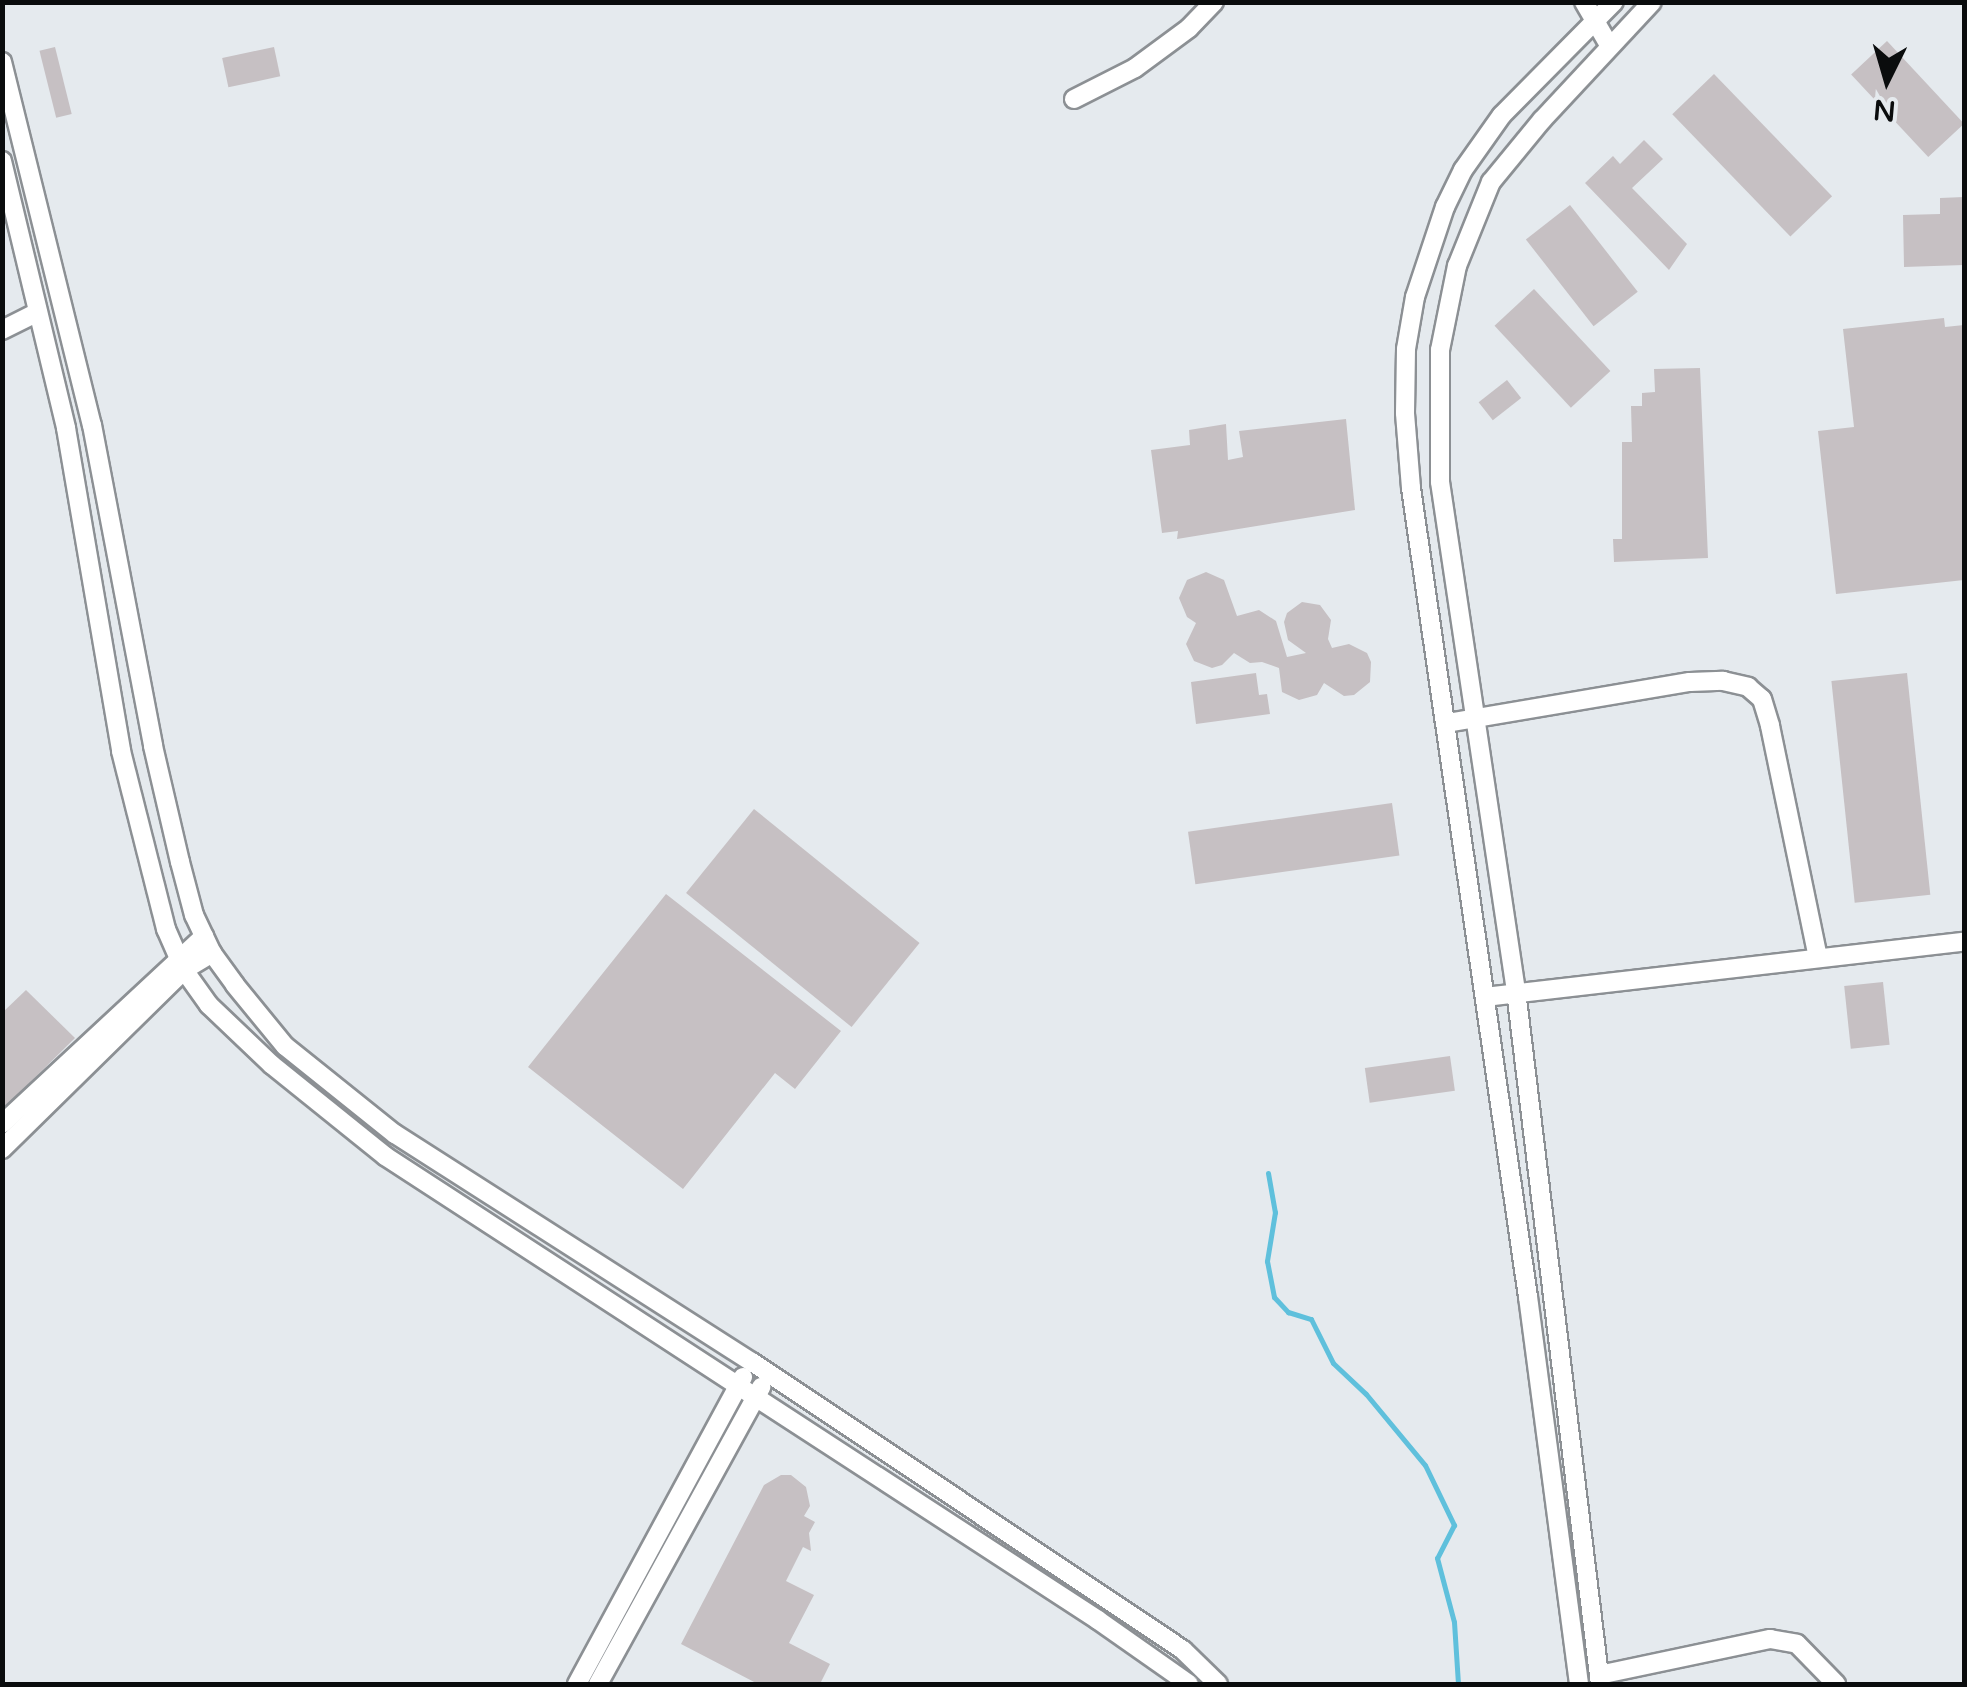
<!DOCTYPE html>
<html>
<head>
<meta charset="utf-8">
<style>
  body { margin:0 }
  #map { position:relative; width:1967px; height:1687px; overflow:hidden; background:#e5eaee; font-family:"Varela Round",sans-serif }
  div>[style] { position:absolute }
  [style*='--x'] { left:calc(var(--x)*1px); top:calc(var(--y)*1px); width:calc(var(--w)*1px); rotate:calc(var(--a)*1deg) }
  .stream>* { height:5px; margin:-2.5px; padding:0 2.5px; transform-origin:2.5px; border-radius:2.5px; background:#5fc0dc }
  .building>* { inset:0; background:#c6c0c3; transform-origin:0 0 }
  .roads { filter:drop-shadow(2px 0 #8c9094) drop-shadow(-2px 0 #8c9094) drop-shadow(0 2px #8c9094) drop-shadow(0 -2px #8c9094) }
  .minor>* { height:18px; margin:-9px; padding:0 9px; transform-origin:9px; border-radius:9px; background:#fff }
  span { translate:-50% -50%; white-space:nowrap; text-align:center; line-height:1.15; -webkit-text-stroke:8px #e5eaee; paint-order:stroke }
  .frame { position:absolute; inset:0; border:5px solid #0a0c0d; pointer-events:none }
  .north { position:absolute; left:1837px; top:30px; width:100px; height:100px; -webkit-text-stroke:8px #e5eaee; paint-order:stroke; rotate:185deg; font-size:28px; font-weight:700; line-height:40px; text-align:center; color:#0a0c0d }
  .north::after { content:''; display:block; margin:auto; width:35px; height:45px; background:#0a0c0d; clip-path:polygon(50% 0,100% 100%,50% 72%,0 100%) }
</style>
</head>
<body>
<div id="map">
  <div class="stream">
    <div style="--x:1268;--y:1173;--w:40;--a:80"></div>
    <div style="--x:1275;--y:1212;--w:50;--a:99.3"></div>
    <div style="--x:1267;--y:1261;--w:37;--a:79"></div>
    <div style="--x:1274;--y:1297;--w:21;--a:47"></div>
    <div style="--x:1288;--y:1312;--w:24;--a:17"></div>
    <div style="--x:1311;--y:1319;--w:49;--a:63.4"></div>
    <div style="--x:1333;--y:1363;--w:45;--a:43.2"></div>
    <div style="--x:1366;--y:1394;--w:92;--a:50.3"></div>
    <div style="--x:1425;--y:1465;--w:67;--a:64.2"></div>
    <div style="--x:1454;--y:1525;--w:37;--a:117"></div>
    <div style="--x:1437;--y:1558;--w:66;--a:75.1"></div>
    <div style="--x:1454;--y:1622;--w:62;--a:86.3"></div>
  </div>
  <div class="building">
    <div style="left:1887px;top:41px;width:113px;height:49px;rotate:47deg"></div>
    <div style="left:55px;top:47px;width:69px;height:16px;rotate:76deg"></div>
    <div style="left:274px;top:47px;width:30px;height:53px;rotate:78deg"></div>
    <div style="left:1714px;top:74px;width:170px;height:58px;rotate:46deg"></div>
    <div style="clip-path:polygon(1644px 140px,1663px 159px,1632px 188px,1687px 244px,1669px 270px,1585px 183px,1613px 156px,1620px 164px)"></div>
    <div style="clip-path:polygon(1964px 197px,1964px 265px,1904px 267px,1903px 215px,1940px 214px,1940px 198px)"></div>
    <div style="left:1570px;top:205px;width:110px;height:56px;rotate:52deg"></div>
    <div style="left:1534px;top:289px;width:112px;height:54px;rotate:47deg"></div>
    <div style="clip-path:polygon(1944px 318px,1945px 327px,1964px 325px,1964px 580px,1836px 594px,1818px 431px,1854px 427px,1843px 329px)"></div>
    <div style="clip-path:polygon(1700px 368px,1708px 558px,1614px 562px,1613px 539px,1622px 539px,1622px 442px,1632px 442px,1631px 406px,1642px 406px,1642px 393px,1655px 392px,1654px 369px)"></div>
    <div style="left:1507px;top:380px;width:23px;height:36px;rotate:52deg"></div>
    <div style="clip-path:polygon(1346px 419px,1355px 510px,1177px 539px,1178px 531px,1162px 533px,1151px 450px,1190px 445px,1189px 430px,1226px 424px,1228px 460px,1243px 457px,1239px 431px)"></div>
    <div style="clip-path:polygon(1206px 572px,1224px 580px,1237px 616px,1259px 610px,1276px 621px,1287px 657px,1306px 653px,1288px 640px,1284px 622px,1287px 613px,1302px 602px,1320px 605px,1331px 620px,1328px 639px,1332px 648px,1349px 644px,1367px 653px,1371px 662px,1370px 682px,1354px 695px,1344px 696px,1324px 683px,1317px 695px,1299px 700px,1282px 692px,1279px 668px,1262px 662px,1250px 663px,1234px 653px,1222px 665px,1212px 668px,1194px 661px,1186px 644px,1196px 623px,1187px 617px,1179px 598px,1187px 580px)"></div>
    <div style="clip-path:polygon(1256px 673px,1259px 695px,1267px 694px,1270px 714px,1196px 724px,1191px 682px)"></div>
    <div style="left:1907px;top:673px;width:223px;height:76px;rotate:84deg"></div>
    <div style="left:1392px;top:803px;width:53px;height:206px;rotate:82deg"></div>
    <div style="left:754px;top:809px;width:213px;height:108px;rotate:39deg"></div>
    <div style="clip-path:polygon(666px 894px,841px 1031px,795px 1089px,775px 1073px,683px 1189px,528px 1067px)"></div>
    <div style="left:1883px;top:982px;width:63px;height:39px;rotate:84deg"></div>
    <div style="clip-path:polygon(26px 990px,75px 1038px,2px 1110px,2px 1013px)"></div>
    <div style="left:1450px;top:1056px;width:35px;height:86px;rotate:82deg"></div>
    <div style="clip-path:polygon(781px 1475px,791px 1475px,806px 1487px,810px 1506px,804px 1516px,815px 1522px,809px 1533px,811px 1551px,803px 1547px,786px 1581px,814px 1595px,789px 1643px,830px 1664px,820px 1684px,758px 1684px,681px 1644px,764px 1485px)"></div>
  </div>
  <div class="roads">
    <div class="minor">
      <div style="--x:1584;--y:2;--w:50;--a:59.8"></div>
      <div style="--x:2;--y:62;--w:374;--a:76.1"></div>
      <div style="--x:92;--y:425;--w:327;--a:79.2"></div>
      <div style="--x:153;--y:746;--w:119;--a:76.9"></div>
      <div style="--x:180;--y:862;--w:55;--a:75.2"></div>
      <div style="--x:194;--y:915;--w:42;--a:64.7"></div>
      <div style="--x:212;--y:953;--w:39;--a:54"></div>
      <div style="--x:235;--y:985;--w:79;--a:50.7"></div>
      <div style="--x:285;--y:1046;--w:141;--a:38.7"></div>
      <div style="--x:395;--y:1134;--w:424;--a:32.6"></div>
      <div style="--x:752;--y:1362;--w:518;--a:33.75"></div>
      <div style="--x:1183;--y:1650;--w:49;--a:44.2"></div>
      <div style="--x:1074;--y:99;--w:68;--a:-26.9"></div>
      <div style="--x:1135;--y:68;--w:67;--a:-36.5"></div>
      <div style="--x:1189;--y:28;--w:36;--a:-46"></div>
      <div style="--x:2;--y:161;--w:275;--a:76.5"></div>
      <div style="--x:66;--y:428;--w:328;--a:80.3"></div>
      <div style="--x:121;--y:751;--w:184;--a:75.8"></div>
      <div style="--x:166;--y:929;--w:45;--a:66.3"></div>
      <div style="--x:184;--y:970;--w:43;--a:54.5"></div>
      <div style="--x:209;--y:1005;--w:87;--a:43.6"></div>
      <div style="--x:272;--y:1065;--w:145;--a:38.8"></div>
      <div style="--x:385;--y:1156;--w:851;--a:33.05"></div>
      <div style="--x:1098;--y:1620;--w:111;--a:35.1"></div>
      <div style="--x:2;--y:330;--w:40;--a:-26.6"></div>
      <div style="--x:1447;--y:723;--w:246;--a:-9.6"></div>
      <div style="--x:1690;--y:682;--w:33;--a:-2"></div>
      <div style="--x:1723;--y:681;--w:26;--a:13"></div>
      <div style="--x:1748;--y:687;--w:18;--a:41"></div>
      <div style="--x:1762;--y:699;--w:28;--a:73"></div>
      <div style="--x:1770;--y:726;--w:236;--a:78.3"></div>
      <div style="--x:1485;--y:997;--w:482;--a:-6.6"></div>
      <div style="--x:2;--y:1124;--w:276;--a:-42.9"></div>
      <div style="--x:2;--y:1149;--w:255;--a:-44.5"></div>
      <div style="--x:184;--y:970;--w:33;--a:-31"></div>
      <div style="--x:1599;--y:1675;--w:175;--a:-11.9"></div>
      <div style="--x:1770;--y:1639;--w:27;--a:10"></div>
      <div style="--x:1797;--y:1644;--w:56;--a:45.7"></div>
      <div style="--x:577;--y:1684;--w:349;--a:-61.6"></div>
      <div style="--x:598;--y:1684;--w:339;--a:-61.2"></div>
      <div style="--x:1579;--y:1684;--w:390;--a:-97.5"></div>
      <div style="--x:1528;--y:1297;--w:817;--a:-98.23"></div>
      <div style="--x:1411;--y:488;--w:75;--a:-94.6"></div>
      <div style="--x:1405;--y:413;--w:64;--a:-89.1"></div>
      <div style="--x:1406;--y:349;--w:53;--a:-80.2"></div>
      <div style="--x:1415;--y:297;--w:95;--a:-71.6"></div>
      <div style="--x:1445;--y:207;--w:41;--a:-64.1"></div>
      <div style="--x:1463;--y:170;--w:67;--a:-54.7"></div>
      <div style="--x:1502;--y:115;--w:159;--a:-45.3"></div>
      <div style="--x:1600;--y:1684;--w:698;--a:-96.91"></div>
      <div style="--x:1516;--y:991;--w:515;--a:-98.49"></div>
      <div style="--x:1440;--y:482;--w:132;--a:-90"></div>
      <div style="--x:1440;--y:350;--w:86;--a:-78.6"></div>
      <div style="--x:1457;--y:266;--w:91;--a:-68"></div>
      <div style="--x:1491;--y:182;--w:80;--a:-50.6"></div>
      <div style="--x:1542;--y:120;--w:161;--a:-47"></div>
    </div>
  </div>
  <div class="frame"></div>
  <div class="north">N</div>
</div>
</body>
</html>
